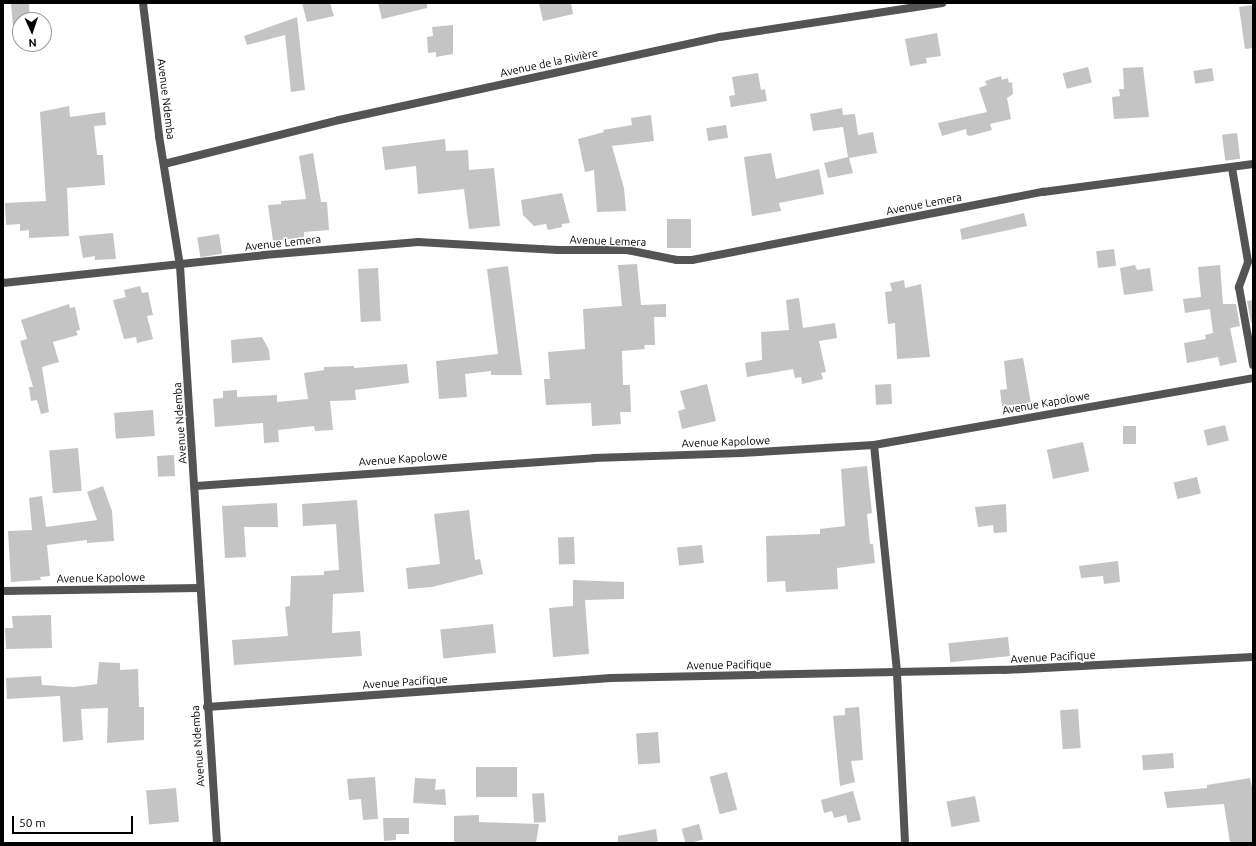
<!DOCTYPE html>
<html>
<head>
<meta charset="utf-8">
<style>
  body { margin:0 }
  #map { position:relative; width:1256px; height:846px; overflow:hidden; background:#fff; font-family:Ubuntu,sans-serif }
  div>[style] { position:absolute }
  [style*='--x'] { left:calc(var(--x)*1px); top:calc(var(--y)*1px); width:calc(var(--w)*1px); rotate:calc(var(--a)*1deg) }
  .building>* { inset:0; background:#c4c4c4; transform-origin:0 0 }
  .minor>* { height:8px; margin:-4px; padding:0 4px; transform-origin:4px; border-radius:4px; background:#545454 }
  span { translate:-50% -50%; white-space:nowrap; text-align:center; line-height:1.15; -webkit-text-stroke:3px #fff; paint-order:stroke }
  .street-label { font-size:11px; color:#000 }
  .frame { position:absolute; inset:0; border:4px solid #000; pointer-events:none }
  .north { position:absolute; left:12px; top:12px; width:40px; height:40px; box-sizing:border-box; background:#fff; border:1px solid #999; border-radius:50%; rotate:177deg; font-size:11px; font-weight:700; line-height:16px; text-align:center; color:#000 }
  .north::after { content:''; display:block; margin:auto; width:14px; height:18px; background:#000; clip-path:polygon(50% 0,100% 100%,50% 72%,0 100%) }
  .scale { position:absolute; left:12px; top:816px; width:121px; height:18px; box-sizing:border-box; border:2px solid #000; border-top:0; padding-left:5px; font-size:12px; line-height:14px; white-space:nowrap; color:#000; -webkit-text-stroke:3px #fff; paint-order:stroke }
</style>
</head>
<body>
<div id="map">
  <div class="building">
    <div style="clip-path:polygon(11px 3px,29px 3px,30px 20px,20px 20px,20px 27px,13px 27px)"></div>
    <div style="clip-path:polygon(302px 3px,330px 3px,334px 16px,307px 22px)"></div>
    <div style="clip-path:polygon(378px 3px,427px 3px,427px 8px,382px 19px)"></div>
    <div style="clip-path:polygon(539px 3px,571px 3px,573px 14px,543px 21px)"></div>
    <div style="clip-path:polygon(1253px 5px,1253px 48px,1245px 49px,1239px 7px)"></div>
    <div style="clip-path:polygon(297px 17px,305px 90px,291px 92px,285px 35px,247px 45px,244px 36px)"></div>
    <div style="clip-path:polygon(453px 25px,453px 54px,436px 57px,436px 52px,428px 53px,427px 37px,433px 36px,432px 27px)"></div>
    <div style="clip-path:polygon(937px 33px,941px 56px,926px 58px,927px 63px,910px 66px,905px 39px)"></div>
    <div style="left:1088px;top:67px;width:16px;height:26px;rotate:76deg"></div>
    <div style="clip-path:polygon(1143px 67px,1149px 117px,1114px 119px,1112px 97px,1120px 96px,1119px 89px,1124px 89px,1123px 68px)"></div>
    <div style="left:1212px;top:68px;width:13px;height:19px;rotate:81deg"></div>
    <div style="clip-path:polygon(758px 73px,761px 90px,765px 89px,767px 101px,731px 107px,729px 96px,735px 95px,732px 77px)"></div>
    <div style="clip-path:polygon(1001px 76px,1002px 80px,1008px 78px,1009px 83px,1012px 82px,1013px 94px,1007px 98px,1011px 119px,990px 124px,992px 130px,970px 136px,967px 135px,966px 129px,942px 136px,938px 123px,987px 112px,979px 88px,987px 85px,985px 81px)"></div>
    <div style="clip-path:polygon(69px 106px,70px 117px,105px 112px,106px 125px,94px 126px,97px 155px,103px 155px,105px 185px,67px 188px,69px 236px,29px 238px,29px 230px,20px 231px,20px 224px,6px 225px,5px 203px,46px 201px,40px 112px)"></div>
    <div style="clip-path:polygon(842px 108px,843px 115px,855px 114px,858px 135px,873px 132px,877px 153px,849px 158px,853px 173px,828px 178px,824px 163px,848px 157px,843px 127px,813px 131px,810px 114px)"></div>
    <div style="clip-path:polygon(651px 115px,654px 141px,612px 146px,624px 188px,626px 211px,597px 212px,594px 170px,585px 172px,578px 139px,604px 132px,603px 130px,632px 125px,631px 118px)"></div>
    <div style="left:726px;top:125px;width:13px;height:20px;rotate:81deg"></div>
    <div style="left:1237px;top:133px;width:26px;height:15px;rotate:83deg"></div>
    <div style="clip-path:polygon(445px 139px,446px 151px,468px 150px,469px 170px,494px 168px,500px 226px,469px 229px,464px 189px,418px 194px,416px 166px,385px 170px,382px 147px)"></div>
    <div style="clip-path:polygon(313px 153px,321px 202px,327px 202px,329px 230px,304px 232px,304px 237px,273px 241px,268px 205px,281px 204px,281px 201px,306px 199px,299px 156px)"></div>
    <div style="clip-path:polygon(771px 153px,776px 179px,819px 169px,824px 194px,779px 203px,781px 211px,752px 216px,744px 157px)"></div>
    <div style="clip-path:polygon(562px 193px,570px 223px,562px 224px,562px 227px,548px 230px,546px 224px,534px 226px,523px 215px,521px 200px)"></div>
    <div style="clip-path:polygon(1024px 213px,1027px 226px,962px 240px,960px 229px)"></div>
    <div style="left:667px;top:219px;width:24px;height:29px"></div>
    <div style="clip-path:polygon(113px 233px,116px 259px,95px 260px,95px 256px,83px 258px,79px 236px)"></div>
    <div style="left:219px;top:234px;width:20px;height:22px;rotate:81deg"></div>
    <div style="left:1114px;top:249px;width:17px;height:18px;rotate:83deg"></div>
    <div style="clip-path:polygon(637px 264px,641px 305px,666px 304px,666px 317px,654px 317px,655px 345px,644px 345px,645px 349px,622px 351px,623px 385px,630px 385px,631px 412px,620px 412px,621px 424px,592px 426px,591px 403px,546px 405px,544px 379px,550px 379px,548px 352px,585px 349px,583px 309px,622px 306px,618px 265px)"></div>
    <div style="clip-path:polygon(1135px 265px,1137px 270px,1150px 268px,1153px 291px,1124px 295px,1120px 268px)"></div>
    <div style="clip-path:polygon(1220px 265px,1223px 304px,1236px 304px,1240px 326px,1230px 328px,1237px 362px,1220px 366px,1218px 357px,1187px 363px,1184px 343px,1206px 339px,1205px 335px,1213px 333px,1210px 309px,1185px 313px,1183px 299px,1201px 297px,1198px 267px)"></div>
    <div style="clip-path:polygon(508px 266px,522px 375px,491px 375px,491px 371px,465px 374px,467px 397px,439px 399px,436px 361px,498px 354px,487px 269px)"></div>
    <div style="left:378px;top:268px;width:53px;height:20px;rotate:87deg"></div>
    <div style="clip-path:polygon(904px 280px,905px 288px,921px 284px,930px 357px,897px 359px,895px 323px,888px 324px,885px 292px,892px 291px,890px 283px)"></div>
    <div style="clip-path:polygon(140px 286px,142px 293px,148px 292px,153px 315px,147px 316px,153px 339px,137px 343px,136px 337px,124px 339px,113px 300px,126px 297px,124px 290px)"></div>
    <div style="clip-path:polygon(799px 298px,803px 328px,835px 323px,837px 338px,819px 341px,826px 372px,821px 373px,823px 379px,802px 384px,801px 377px,795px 378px,793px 369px,747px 377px,745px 363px,762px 360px,761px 332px,789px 330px,786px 300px)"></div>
    <div style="clip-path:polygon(1253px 300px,1253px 323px,1251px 323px,1247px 301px)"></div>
    <div style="clip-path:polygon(69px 304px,70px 308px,75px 307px,80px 330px,76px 331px,78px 335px,53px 342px,59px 362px,42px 367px,49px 412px,41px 414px,37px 400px,31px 401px,29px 387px,33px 387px,20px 341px,27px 339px,21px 320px)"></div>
    <div style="clip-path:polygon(262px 337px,269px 350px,270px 360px,232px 363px,231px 340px)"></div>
    <div style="clip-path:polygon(1023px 358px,1031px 403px,1002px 406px,1000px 390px,1007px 389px,1004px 361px)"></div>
    <div style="clip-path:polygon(407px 364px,409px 383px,355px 390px,356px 400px,330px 401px,333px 430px,315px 431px,314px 426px,278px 430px,279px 442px,264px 443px,263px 423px,215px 427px,213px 399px,223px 398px,223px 391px,237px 390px,237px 397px,277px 395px,277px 402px,308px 399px,304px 373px,324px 370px,324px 367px,354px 366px,354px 368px)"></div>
    <div style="clip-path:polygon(707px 384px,716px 421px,682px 429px,678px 411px,685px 409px,680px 391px)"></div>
    <div style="left:891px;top:384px;width:20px;height:16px;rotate:87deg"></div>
    <div style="left:153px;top:410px;width:26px;height:39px;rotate:86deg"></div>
    <div style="left:1225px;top:425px;width:16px;height:22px;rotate:76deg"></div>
    <div style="left:1123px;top:426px;width:13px;height:18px"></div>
    <div style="left:1083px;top:442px;width:30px;height:37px;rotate:78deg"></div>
    <div style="left:78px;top:448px;width:43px;height:29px;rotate:85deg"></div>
    <div style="left:174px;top:455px;width:21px;height:17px;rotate:87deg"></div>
    <div style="clip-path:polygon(867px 466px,872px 513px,867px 514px,870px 544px,873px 544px,875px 563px,837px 568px,838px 589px,786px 592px,785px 581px,767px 582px,766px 536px,820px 534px,820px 529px,845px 526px,841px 469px)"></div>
    <div style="left:1197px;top:477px;width:17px;height:24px;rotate:77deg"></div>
    <div style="clip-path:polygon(103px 486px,112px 511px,114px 541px,87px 543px,87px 540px,47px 545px,50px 576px,40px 577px,41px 580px,11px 582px,8px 531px,32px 530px,29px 498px,42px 496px,46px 527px,97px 520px,87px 492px)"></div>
    <div style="clip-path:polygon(357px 500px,364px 592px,333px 594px,332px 633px,360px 631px,362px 656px,234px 665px,232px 640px,288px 636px,285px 607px,290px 606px,291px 576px,324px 575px,324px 571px,339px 570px,336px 524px,303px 526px,302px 504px)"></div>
    <div style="clip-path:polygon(277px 503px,278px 527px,244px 527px,246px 557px,225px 558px,222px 506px)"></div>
    <div style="clip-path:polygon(1006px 504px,1007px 532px,994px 533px,993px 525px,978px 527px,975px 507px)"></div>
    <div style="clip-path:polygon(469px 510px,475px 560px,480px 559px,483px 574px,432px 587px,408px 589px,406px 568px,440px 564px,434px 514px)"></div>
    <div style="left:574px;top:537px;width:27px;height:16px;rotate:88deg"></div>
    <div style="left:702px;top:545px;width:18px;height:25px;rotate:84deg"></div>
    <div style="clip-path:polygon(1118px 561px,1120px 582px,1104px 584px,1103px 576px,1081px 578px,1079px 566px)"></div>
    <div style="clip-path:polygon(573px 580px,624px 582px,624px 599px,585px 600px,589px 654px,553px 657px,549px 608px,573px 606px)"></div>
    <div style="clip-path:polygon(51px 615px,52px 648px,6px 649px,5px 628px,13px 628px,12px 616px)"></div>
    <div style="left:493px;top:624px;width:29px;height:53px;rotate:84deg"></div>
    <div style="left:1008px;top:637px;width:19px;height:60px;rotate:84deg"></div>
    <div style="clip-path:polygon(99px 662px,120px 663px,120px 670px,138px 669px,139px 707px,144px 707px,144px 740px,107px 743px,108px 708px,81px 709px,83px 740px,63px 742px,60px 696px,7px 699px,6px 678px,41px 676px,42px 685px,74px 687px,97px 684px)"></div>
    <div style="clip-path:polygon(859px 707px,863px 760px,851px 761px,855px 782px,840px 786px,833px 716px,845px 715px,845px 708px)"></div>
    <div style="left:1078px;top:709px;width:39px;height:18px;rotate:86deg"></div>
    <div style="left:658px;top:732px;width:31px;height:22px;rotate:86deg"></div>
    <div style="left:1173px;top:753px;width:15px;height:31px;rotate:86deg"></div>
    <div style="left:476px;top:767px;width:41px;height:30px"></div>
    <div style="left:727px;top:772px;width:39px;height:18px;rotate:75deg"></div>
    <div style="clip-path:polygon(375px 777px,378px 819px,363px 820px,361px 799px,349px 800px,347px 779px)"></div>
    <div style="clip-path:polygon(415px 778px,436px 779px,435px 790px,445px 789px,446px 805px,413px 803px)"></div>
    <div style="clip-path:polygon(1250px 778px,1253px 792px,1253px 843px,1230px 843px,1224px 804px,1167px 808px,1164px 792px,1207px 788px,1207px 785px)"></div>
    <div style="left:176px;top:788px;width:34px;height:30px;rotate:85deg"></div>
    <div style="clip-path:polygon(853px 791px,861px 820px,848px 823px,846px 815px,834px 818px,832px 811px,824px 813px,821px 800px)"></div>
    <div style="left:544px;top:793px;width:29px;height:12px;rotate:86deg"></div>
    <div style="left:975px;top:796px;width:26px;height:29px;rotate:79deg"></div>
    <div style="clip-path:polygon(479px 815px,479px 822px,539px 824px,536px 843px,454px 843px,454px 816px)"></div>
    <div style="clip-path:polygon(383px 818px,409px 818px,409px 834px,396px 834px,396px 840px,384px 841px)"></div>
    <div style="left:699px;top:824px;width:16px;height:18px;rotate:75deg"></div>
    <div style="clip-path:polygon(656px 829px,658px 843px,618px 843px,618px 836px)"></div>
  </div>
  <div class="minor">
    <div style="--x:143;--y:3;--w:134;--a:83.1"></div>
    <div style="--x:159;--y:136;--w:132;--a:80.8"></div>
    <div style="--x:180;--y:266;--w:578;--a:86.33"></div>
    <div style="--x:164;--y:164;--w:180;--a:-14.1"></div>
    <div style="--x:339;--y:120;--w:390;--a:-12.3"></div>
    <div style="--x:720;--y:37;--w:225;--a:-8.7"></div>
    <div style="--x:1232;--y:168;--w:95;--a:80.3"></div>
    <div style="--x:1248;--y:262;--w:27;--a:110"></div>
    <div style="--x:1239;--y:287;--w:79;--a:79.8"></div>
    <div style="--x:3;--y:283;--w:262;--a:-6.1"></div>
    <div style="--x:264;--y:255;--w:155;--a:-4.8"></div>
    <div style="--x:418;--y:242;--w:140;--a:3.3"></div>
    <div style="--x:558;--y:250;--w:69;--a:0"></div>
    <div style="--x:627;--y:250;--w:51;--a:11.3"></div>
    <div style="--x:677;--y:260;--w:15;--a:0"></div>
    <div style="--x:692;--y:260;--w:358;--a:-11"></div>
    <div style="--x:1043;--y:192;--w:212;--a:-7.6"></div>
    <div style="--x:874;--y:445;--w:229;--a:84.2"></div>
    <div style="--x:897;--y:673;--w:170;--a:87.3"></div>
    <div style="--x:196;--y:486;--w:399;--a:-4"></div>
    <div style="--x:594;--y:458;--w:147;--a:-1.9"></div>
    <div style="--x:741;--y:453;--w:133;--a:-3.4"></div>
    <div style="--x:874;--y:445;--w:385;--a:-10"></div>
    <div style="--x:3;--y:591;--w:196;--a:-0.9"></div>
    <div style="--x:207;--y:707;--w:405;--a:-4.1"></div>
    <div style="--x:611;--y:678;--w:393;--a:-1.2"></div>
    <div style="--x:1004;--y:670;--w:249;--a:-3"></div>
  </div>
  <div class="street-label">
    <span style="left:549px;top:63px;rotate:-12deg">Avenue de la Rivière</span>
    <span style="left:166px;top:99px;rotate:83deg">Avenue Ndemba</span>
    <span style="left:924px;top:204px;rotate:-11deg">Avenue Lemera</span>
    <span style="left:608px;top:241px;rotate:2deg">Avenue Lemera</span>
    <span style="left:283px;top:243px;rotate:-6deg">Avenue Lemera</span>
    <span style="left:1046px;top:403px;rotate:-10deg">Avenue Kapolowe</span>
    <span style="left:180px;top:423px;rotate:-94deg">Avenue Ndemba</span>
    <span style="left:726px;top:442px;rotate:-2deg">Avenue Kapolowe</span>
    <span style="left:403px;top:459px;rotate:-4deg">Avenue Kapolowe</span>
    <span style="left:101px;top:578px;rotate:-1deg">Avenue Kapolowe</span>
    <span style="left:1053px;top:657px;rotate:-3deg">Avenue Pacifique</span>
    <span style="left:729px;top:665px;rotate:-1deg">Avenue Pacifique</span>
    <span style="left:405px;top:682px;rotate:-4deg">Avenue Pacifique</span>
    <span style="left:198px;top:746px;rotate:-94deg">Avenue Ndemba</span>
  </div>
  <div class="frame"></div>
  <div class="north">N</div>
  <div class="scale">50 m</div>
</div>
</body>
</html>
